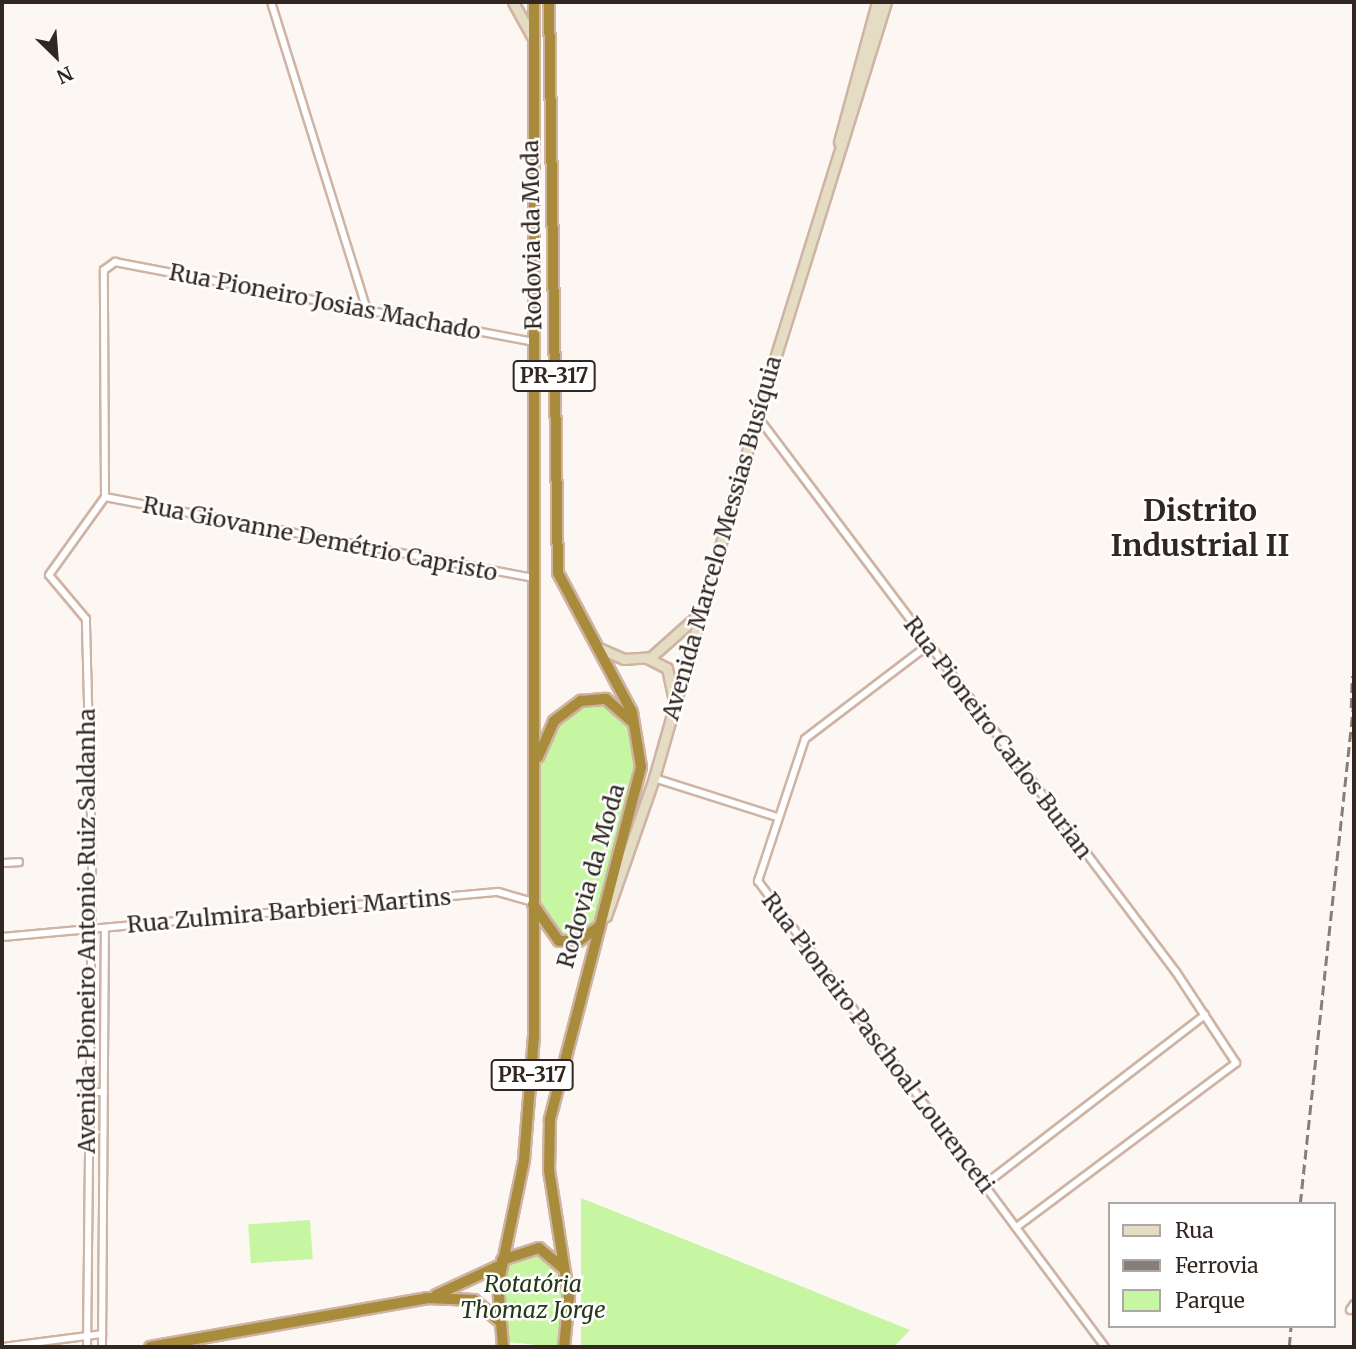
<!DOCTYPE html>
<html>
<head>
<meta charset="utf-8">
<style>
  body { margin:0 }
  #map { position:relative; width:1356px; height:1349px; overflow:hidden; background:#fdf7f3; font-family:Merriweather,serif }
  div>[style] { position:absolute }
  [style*='--x'] { left:calc(var(--x)*1px); top:calc(var(--y)*1px); width:calc(var(--w)*1px); rotate:calc(var(--a)*1deg) }
  .green>* { inset:0; background:#c7f6a2; transform-origin:0 0 }
  .roads { filter:drop-shadow(2px 0 #cfb3a3) drop-shadow(-2px 0 #cfb3a3) drop-shadow(0 2px #cfb3a3) drop-shadow(0 -2px #cfb3a3) }
  .street>* { height:6px; margin:-3px; padding:0 3px; transform-origin:3px; border-radius:3px; background:#fff }
  .secondary>* { height:9px; margin:-4.5px; padding:0 4.5px; transform-origin:4.5px; border-radius:4.5px; background:#e5dcc4 }
  .highway>* { height:10px; margin:-5px; padding:0 5px; transform-origin:5px; border-radius:5px; background:#a98b3c }
  .rail>* { height:2.5px; margin-top:-1.25px; transform-origin:0; background:repeating-linear-gradient(90deg,#877e79 0 10px,transparent 0 15px) }
  span { translate:-50% -50%; white-space:nowrap; text-align:center; line-height:1.15; -webkit-text-stroke:5px #fff; paint-order:stroke }
  .shield-label span { padding:2px 5px; background:#fff; border:2px solid; border-radius:5px; -webkit-text-stroke-width:0 }
  .shield-label { font-size:21px; color:#312620; font-weight:700 }
  .street-label { font-size:23px; color:#312620 }
  .park-label { font-size:23px; color:#263916; font-style:italic }
  .district-label { font-size:30px; color:#312620; font-weight:700 }
  .frame { position:absolute; inset:0; border:4px solid #312620; pointer-events:none }
  .legend { position:absolute; left:1108px; top:1202px; width:228px; height:126px; box-sizing:border-box; background:#fff; border:2px solid #ada8a6; margin:0; padding:9px 12px; list-style:none; font-size:21px; color:#312620 }
  .legend li { display:flex; align-items:center; gap:14px; height:35px }
  .legend b { width:35px; border:2px solid #ada8a6 }
  .north { position:absolute; left:21px; top:21px; width:70px; height:70px; -webkit-text-stroke:5px #fff; paint-order:stroke; rotate:155deg; font-size:19px; font-weight:700; line-height:28px; text-align:center; color:#312620 }
  .north::after { content:''; display:block; margin:auto; width:24px; height:32px; background:#312620; clip-path:polygon(50% 0,100% 100%,50% 72%,0 100%) }
</style>
</head>
<body>
<div id="map">
  <div class="green">
    <div style="clip-path:polygon(606px 699px,638px 729px,641px 767px,602px 923px,579px 941px,551px 937px,533px 888px,534px 770px,563px 712px)"></div>
    <div style="clip-path:polygon(581px 1198px,756px 1268px,910px 1330px,894px 1347px,581px 1347px)"></div>
    <div style="left:310px;top:1220px;width:39px;height:62px;rotate:86deg"></div>
    <div style="clip-path:polygon(532px 1247px,567px 1273px,567px 1331px,556px 1347px,507px 1342px,501px 1265px)"></div>
  </div>
  <div class="roads">
    <div class="street">
      <div style="--x:271;--y:2;--w:324;--a:72.7"></div>
      <div style="--x:757;--y:416;--w:696;--a:53"></div>
      <div style="--x:1176;--y:972;--w:109;--a:56.6"></div>
      <div style="--x:1236;--y:1063;--w:274;--a:143.2"></div>
      <div style="--x:105;--y:497;--w:438;--a:10.7"></div>
      <div style="--x:927;--y:646;--w:153;--a:142.7"></div>
      <div style="--x:805;--y:739;--w:150;--a:108.3"></div>
      <div style="--x:758;--y:881;--w:581;--a:53.33"></div>
      <div style="--x:654;--y:778;--w:129;--a:17.6"></div>
      <div style="--x:2;--y:863;--w:17;--a:-3"></div>
      <div style="--x:2;--y:937;--w:498;--a:-5.2"></div>
      <div style="--x:498;--y:892;--w:35;--a:16"></div>
      <div style="--x:85;--y:1092;--w:19;--a:0"></div>
      <div style="--x:984;--y:1185;--w:279;--a:-37.6"></div>
      <div style="--x:1350;--y:1310;--w:7;--a:-56"></div>
      <div style="--x:2;--y:1347;--w:101;--a:-7.4"></div>
      <div style="--x:87;--y:1347;--w:493;--a:-89.4"></div>
      <div style="--x:92;--y:854;--w:235;--a:-91.5"></div>
      <div style="--x:86;--y:619;--w:57;--a:-130.1"></div>
      <div style="--x:49;--y:575;--w:96;--a:-54.3"></div>
      <div style="--x:105;--y:497;--w:227;--a:-90.3"></div>
      <div style="--x:104;--y:270;--w:14;--a:-36"></div>
      <div style="--x:115;--y:262;--w:427;--a:10.8"></div>
      <div style="--x:102;--y:1347;--w:419;--a:-89.6"></div>
    </div>
    <div class="secondary">
      <div style="--x:513;--y:2;--w:43;--a:61.1"></div>
      <div style="--x:839;--y:142;--w:145;--a:-74.8"></div>
      <div style="--x:599;--y:648;--w:27;--a:24"></div>
      <div style="--x:624;--y:659;--w:27;--a:-4"></div>
      <div style="--x:651;--y:657;--w:60;--a:-41.6"></div>
      <div style="--x:647;--y:658;--w:22;--a:27"></div>
      <div style="--x:667;--y:668;--w:29;--a:78"></div>
      <div style="--x:606;--y:916;--w:146;--a:-70.8"></div>
      <div style="--x:654;--y:778;--w:376;--a:-74.1"></div>
      <div style="--x:757;--y:416;--w:434;--a:-72.7"></div>
    </div>
    <div class="highway">
      <div style="--x:549;--y:2;--w:571;--a:89.1"></div>
      <div style="--x:558;--y:573;--w:157;--a:62"></div>
      <div style="--x:632;--y:712;--w:56;--a:80.7"></div>
      <div style="--x:641;--y:767;--w:365;--a:104.5"></div>
      <div style="--x:550;--y:1120;--w:50;--a:91.1"></div>
      <div style="--x:549;--y:1170;--w:129;--a:81.1"></div>
      <div style="--x:569;--y:1297;--w:50;--a:95.7"></div>
      <div style="--x:538;--y:757;--w:39;--a:-66"></div>
      <div style="--x:554;--y:721;--w:34;--a:-37"></div>
      <div style="--x:581;--y:701;--w:25;--a:-5"></div>
      <div style="--x:606;--y:699;--w:35;--a:41"></div>
      <div style="--x:533;--y:904;--w:45;--a:54.9"></div>
      <div style="--x:559;--y:941;--w:20;--a:0"></div>
      <div style="--x:579;--y:941;--w:26;--a:-36"></div>
      <div style="--x:502;--y:1260;--w:39;--a:-18"></div>
      <div style="--x:539;--y:1248;--w:31;--a:40"></div>
      <div style="--x:436;--y:1295;--w:72;--a:-24.8"></div>
      <div style="--x:150;--y:1347;--w:281;--a:-10"></div>
      <div style="--x:427;--y:1298;--w:47;--a:2.4"></div>
      <div style="--x:474;--y:1300;--w:31;--a:40"></div>
      <div style="--x:503;--y:1347;--w:61;--a:-94.7"></div>
      <div style="--x:498;--y:1286;--w:129;--a:-78.3"></div>
      <div style="--x:524;--y:1160;--w:125;--a:-85.4"></div>
      <div style="--x:534;--y:1035;--w:1033;--a:-90"></div>
    </div>
  </div>
  <div class="rail">
    <div style="--x:1351;--y:708;--w:32;--a:-88"></div>
    <div style="--x:1300;--y:1204;--w:508;--a:-83.9"></div>
    <div style="--x:1289;--y:1347;--w:21;--a:-85"></div>
  </div>
  <div class="shield-label">
    <span style="left:554px;top:376px">PR-317</span>
    <span style="left:532px;top:1075px">PR-317</span>
  </div>
  <div class="street-label">
    <span style="left:532px;top:235px;rotate:-91deg">Rodovia da Moda</span>
    <span style="left:325px;top:302px;rotate:11deg">Rua Pioneiro Josias Machado</span>
    <span style="left:722px;top:538px;rotate:-74deg">Avenida Marcelo Messias Busíquia</span>
    <span style="left:320px;top:539px;rotate:11deg">Rua Giovanne Demétrio Capristo</span>
    <span style="left:998px;top:738px;rotate:53deg">Rua Pioneiro Carlos Burian</span>
    <span style="left:591px;top:876px;rotate:-74deg">Rodovia da Moda</span>
    <span style="left:289px;top:911px;rotate:-5deg">Rua Zulmira Barbieri Martins</span>
    <span style="left:87px;top:931px;rotate:-90deg">Avenida Pioneiro Antonio Ruiz Saldanha</span>
    <span style="left:878px;top:1043px;rotate:53deg">Rua Pioneiro Paschoal Lourenceti</span>
  </div>
  <div class="park-label">
    <span style="left:533px;top:1297px">Rotatória<br>Thomaz Jorge</span>
  </div>
  <div class="district-label">
    <span style="left:1200px;top:527px">Distrito<br>Industrial II</span>
  </div>
  <div class="frame"></div>
  <ul class="legend">
  <li><b style="height:9px;background:#e5dcc4"></b>Rua</li>
  <li><b style="height:9px;background:#877e79"></b>Ferrovia</li>
  <li><b style="height:19px;background:#c7f6a2"></b>Parque</li>
  </ul>
  <div class="north">N</div>
</div>
</body>
</html>
